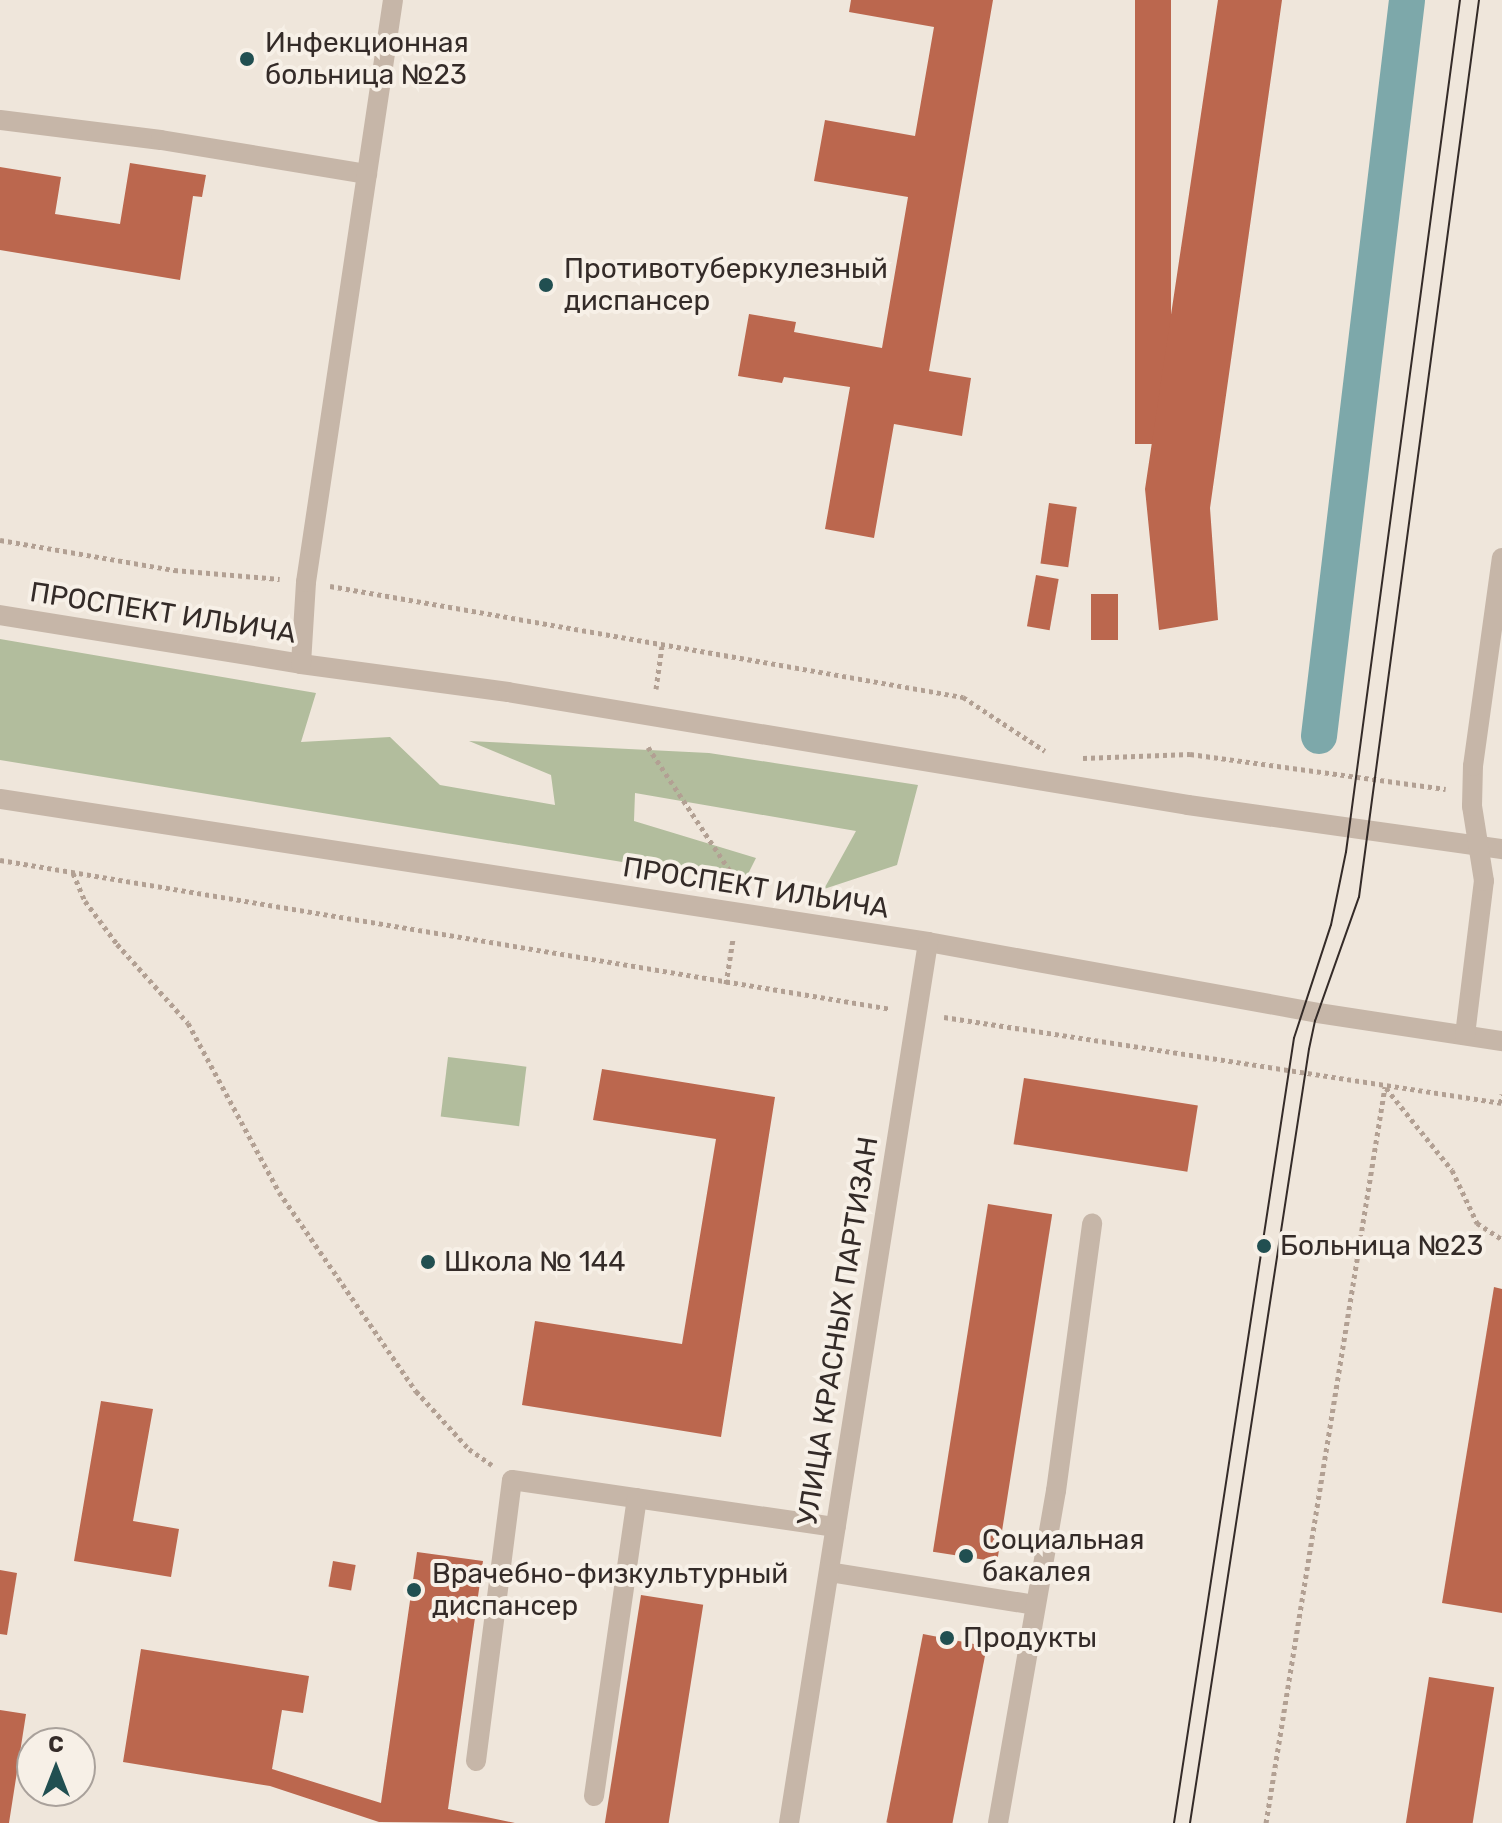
<!DOCTYPE html>
<html>
<head>
<meta charset="utf-8">
<style>
  body { margin:0 }
  #map { position:relative; width:1502px; height:1823px; overflow:hidden; background:#efe6db; font-family:Rubik,sans-serif }
  div>[style] { position:absolute }
  [style*='--x'] { left:calc(var(--x)*1px); top:calc(var(--y)*1px); width:calc(var(--w)*1px); rotate:calc(var(--a)*1deg) }
  .green>* { inset:0; background:#b2bd9d; transform-origin:0 0 }
  .canal>* { height:36px; margin:-18px; padding:0 18px; transform-origin:18px; border-radius:18px; background:#7da8aa }
  .building>* { inset:0; background:#bb674e; transform-origin:0 0 }
  .path>* { height:5px; margin-top:-2.5px; transform-origin:0; background:repeating-linear-gradient(90deg,#b2a093 0 4px,transparent 0 8px) }
  .minor>* { height:20px; margin:-10px; padding:0 10px; transform-origin:10px; border-radius:10px; background:#c6b6a8 }
  .tram>* { height:2px; margin:-1px; padding:0 1px; transform-origin:1px; border-radius:1px; background:#342b28 }
  .dots>* { width:22px; height:22px; translate:-50% -50%; box-sizing:border-box; border:4px solid #f7f0e7; border-radius:50% }
  span { translate:-50% -50%; white-space:nowrap; text-align:center; line-height:1.15; -webkit-text-stroke:8px #f7f0e7; paint-order:stroke }
  .poi-label { font-size:28px; color:#342b28 }
  .left { translate:0 -50%; text-align:left }
  .street-label { font-size:28px; color:#342b28 }
  .north { position:absolute; left:16px; top:1727px; width:80px; height:80px; box-sizing:border-box; background:#f7f0e7; border:2px solid #a9a19b; border-radius:50%; rotate:0deg; font-size:22px; font-weight:700; line-height:32px; text-align:center; color:#342b28 }
  .north::after { content:''; display:block; margin:auto; width:28px; height:36px; background:#214f51; clip-path:polygon(50% 0,100% 100%,50% 72%,0 100%) }
</style>
</head>
<body>
<div id="map">
  <div class="green">
    <div style="clip-path:polygon(0 639px,316px 693px,301px 742px,390px 737px,440px 785px,555px 805px,551px 775px,469px 741px,709px 753px,918px 785px,897px 865px,824px 889px,856px 831px,635px 793px,634px 821px,756px 858px,744px 882px,0 760px)"></div>
    <div style="left:448px;top:1057px;width:79px;height:60px;rotate:7deg"></div>
  </div>
  <div class="canal">
    <div style="--x:1319;--y:736;--w:741;--a:-83.18"></div>
  </div>
  <div class="building">
    <div style="clip-path:polygon(851px 0,993px 0,929px 371px,971px 378px,962px 436px,894px 424px,874px 538px,825px 529px,850px 387px,784px 377px,782px 383px,738px 376px,749px 314px,796px 322px,794px 332px,882px 348px,908px 197px,814px 181px,825px 120px,915px 136px,934px 27px,849px 12px)"></div>
    <div style="left:1135px;top:0;width:36px;height:444px"></div>
    <div style="clip-path:polygon(1218px 0,1282px 0,1210px 508px,1218px 620px,1159px 630px,1145px 489px)"></div>
    <div style="clip-path:polygon(130px 163px,206px 175px,202px 197px,193px 196px,180px 280px,0 250px,0 167px,61px 177px,55px 214px,120px 224px)"></div>
    <div style="left:1049px;top:503px;width:28px;height:61px;rotate:8deg"></div>
    <div style="left:1036px;top:575px;width:23px;height:52px;rotate:10deg"></div>
    <div style="left:1118px;top:594px;width:46px;height:27px;rotate:90deg"></div>
    <div style="clip-path:polygon(602px 1069px,775px 1097px,721px 1437px,522px 1405px,535px 1321px,682px 1344px,716px 1139px,593px 1120px)"></div>
    <div style="left:1024px;top:1078px;width:176px;height:67px;rotate:9deg"></div>
    <div style="left:988px;top:1204px;width:65px;height:352px;rotate:9deg"></div>
    <div style="clip-path:polygon(1494px 1287px,1502px 1289px,1502px 1613px,1442px 1603px)"></div>
    <div style="clip-path:polygon(101px 1401px,153px 1409px,133px 1521px,179px 1529px,171px 1577px,74px 1561px)"></div>
    <div style="clip-path:polygon(417px 1552px,483px 1561px,448px 1809px,515px 1823px,379px 1822px,270px 1786px,123px 1762px,141px 1649px,309px 1676px,303px 1713px,282px 1710px,272px 1769px,381px 1803px)"></div>
    <div style="left:333px;top:1561px;width:23px;height:26px;rotate:10deg"></div>
    <div style="clip-path:polygon(0 1570px,17px 1573px,7px 1635px,0 1634px)"></div>
    <div style="left:641px;top:1595px;width:63px;height:231px;rotate:9deg"></div>
    <div style="left:923px;top:1634px;width:65px;height:192px;rotate:11deg"></div>
    <div style="left:1429px;top:1677px;width:66px;height:148px;rotate:9deg"></div>
    <div style="clip-path:polygon(0 1710px,26px 1714px,9px 1823px,0 1823px)"></div>
  </div>
  <div class="path">
    <div style="--x:0;--y:540;--w:177;--a:9.8"></div>
    <div style="--x:174;--y:570;--w:106;--a:4.9"></div>
    <div style="--x:330;--y:586;--w:643;--a:9.95"></div>
    <div style="--x:963;--y:697;--w:98;--a:33.4"></div>
    <div style="--x:656;--y:689;--w:43;--a:-82.1"></div>
    <div style="--x:648;--y:747;--w:167;--a:56.5"></div>
    <div style="--x:1083;--y:758;--w:107;--a:-2.1"></div>
    <div style="--x:1190;--y:754;--w:258;--a:7.8"></div>
    <div style="--x:0;--y:860;--w:903;--a:9.49"></div>
    <div style="--x:73;--y:873;--w:30;--a:67"></div>
    <div style="--x:85;--y:901;--w:54;--a:53.3"></div>
    <div style="--x:117;--y:944;--w:106;--a:48.1"></div>
    <div style="--x:188;--y:1023;--w:192;--a:61.7"></div>
    <div style="--x:279;--y:1192;--w:242;--a:55.5"></div>
    <div style="--x:416;--y:1391;--w:79;--a:47.6"></div>
    <div style="--x:469;--y:1449;--w:28;--a:35"></div>
    <div style="--x:726;--y:984;--w:46;--a:-81.2"></div>
    <div style="--x:944;--y:1017;--w:565;--a:8.76"></div>
    <div style="--x:1386;--y:1088;--w:105;--a:51.2"></div>
    <div style="--x:1452;--y:1170;--w:59;--a:64.7"></div>
    <div style="--x:1477;--y:1223;--w:30;--a:33"></div>
    <div style="--x:1501;--y:1103;--w:9;--a:-84"></div>
    <div style="--x:1266;--y:1823;--w:746;--a:-80.82"></div>
  </div>
  <div class="minor">
    <div style="--x:0;--y:120;--w:162;--a:7.1"></div>
    <div style="--x:161;--y:140;--w:209;--a:9.4"></div>
    <div style="--x:0;--y:615;--w:305;--a:9.2"></div>
    <div style="--x:301;--y:664;--w:209;--a:7.7"></div>
    <div style="--x:508;--y:692;--w:689;--a:9.43"></div>
    <div style="--x:1188;--y:805;--w:317;--a:8"></div>
    <div style="--x:301;--y:664;--w:82;--a:-86.5"></div>
    <div style="--x:306;--y:582;--w:588;--a:-81.5"></div>
    <div style="--x:0;--y:799;--w:939;--a:8.76"></div>
    <div style="--x:928;--y:942;--w:396;--a:10.3"></div>
    <div style="--x:1318;--y:1013;--w:186;--a:8.7"></div>
    <div style="--x:1465;--y:1035;--w:155;--a:-83"></div>
    <div style="--x:1484;--y:881;--w:76;--a:-99.1"></div>
    <div style="--x:1472;--y:806;--w:40;--a:-88.6"></div>
    <div style="--x:1473;--y:766;--w:210;--a:-82.1"></div>
    <div style="--x:829;--y:1572;--w:208;--a:9.1"></div>
    <div style="--x:476;--y:1761;--w:283;--a:-82.7"></div>
    <div style="--x:512;--y:1480;--w:327;--a:8.3"></div>
    <div style="--x:594;--y:1796;--w:301;--a:-81.8"></div>
    <div style="--x:789;--y:1823;--w:892;--a:-81.03"></div>
    <div style="--x:998;--y:1823;--w:337;--a:-80.1"></div>
    <div style="--x:1056;--y:1491;--w:270;--a:-82.3"></div>
  </div>
  <div class="tram">
    <div style="--x:1174;--y:1823;--w:794;--a:-81.31"></div>
    <div style="--x:1294;--y:1038;--w:119;--a:-71.9"></div>
    <div style="--x:1331;--y:925;--w:75;--a:-78.4"></div>
    <div style="--x:1346;--y:852;--w:860;--a:-82.38"></div>
    <div style="--x:1190;--y:1823;--w:783;--a:-81.26"></div>
    <div style="--x:1309;--y:1049;--w:29;--a:-78"></div>
    <div style="--x:1315;--y:1021;--w:132;--a:-70.5"></div>
    <div style="--x:1359;--y:897;--w:905;--a:-82.38"></div>
  </div>
  <div class="dots">
    <div style="left:247px;top:59px;background:#214f51"></div>
    <div style="left:546px;top:285px;background:#214f51"></div>
    <div style="left:1264px;top:1246px;background:#214f51"></div>
    <div style="left:428px;top:1262px;background:#214f51"></div>
    <div style="left:966px;top:1556px;background:#214f51"></div>
    <div style="left:414px;top:1590px;background:#214f51"></div>
    <div style="left:947px;top:1638px;background:#214f51"></div>
  </div>
  <div class="poi-label">
    <span class="left" style="left:265px;top:59px">Инфекционная<br>больница №23</span>
    <span class="left" style="left:564px;top:285px">Противотуберкулезный<br>диспансер</span>
    <span class="left" style="left:1280px;top:1246px">Больница №23</span>
    <span class="left" style="left:444px;top:1262px">Школа № 144</span>
    <span class="left" style="left:982px;top:1556px">Социальная<br>бакалея</span>
    <span class="left" style="left:432px;top:1590px">Врачебно-физкультурный<br>диспансер</span>
    <span class="left" style="left:963px;top:1638px">Продукты</span>
  </div>
  <div class="street-label">
    <span style="left:163px;top:613px;rotate:9deg">ПРОСПЕКТ ИЛЬИЧА</span>
    <span style="left:756px;top:888px;rotate:9deg">ПРОСПЕКТ ИЛЬИЧА</span>
    <span style="left:838px;top:1331px;rotate:-81deg">УЛИЦА КРАСНЫХ ПАРТИЗАН</span>
  </div>
  <div class="north">С</div>
</div>
</body>
</html>
